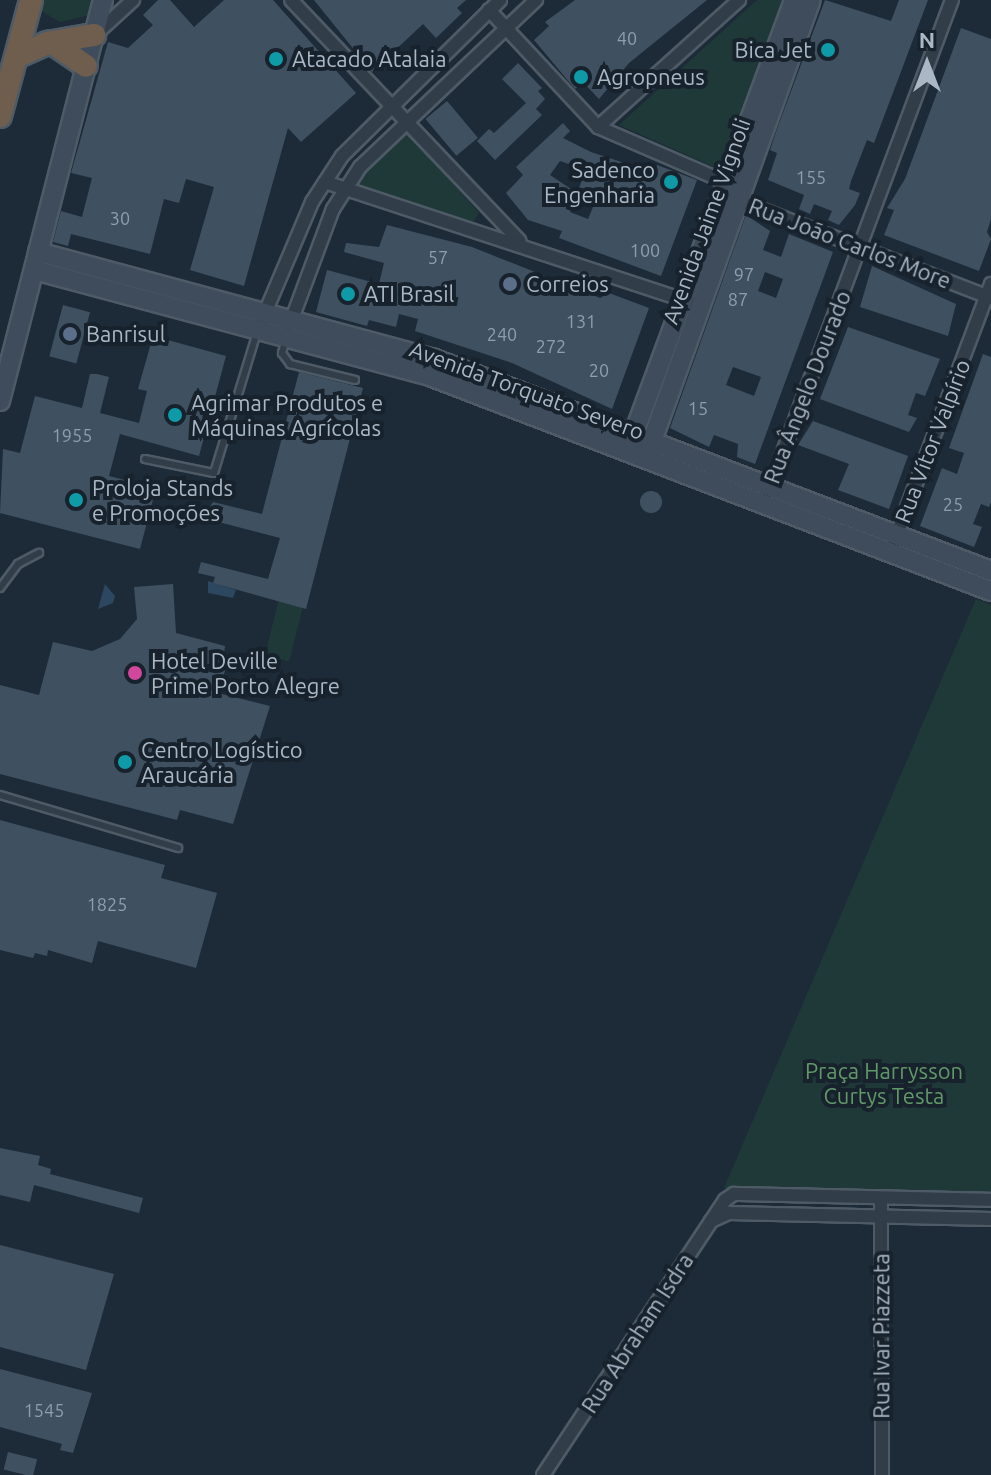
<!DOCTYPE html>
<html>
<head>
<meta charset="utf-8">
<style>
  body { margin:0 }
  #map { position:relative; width:991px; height:1475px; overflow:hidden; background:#1d2b38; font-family:Ubuntu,sans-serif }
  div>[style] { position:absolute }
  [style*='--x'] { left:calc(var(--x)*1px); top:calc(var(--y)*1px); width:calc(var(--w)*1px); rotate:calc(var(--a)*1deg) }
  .green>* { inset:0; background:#1f3939; transform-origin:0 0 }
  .water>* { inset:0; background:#2c475f }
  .building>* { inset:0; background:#3f5161; transform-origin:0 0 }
  .round { border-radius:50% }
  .roads { filter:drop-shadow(2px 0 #4e5b67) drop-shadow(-2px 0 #4e5b67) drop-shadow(0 2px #4e5b67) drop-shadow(0 -2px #4e5b67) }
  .lane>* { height:6px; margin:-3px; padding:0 3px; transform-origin:3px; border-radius:3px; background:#313d48 }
  .street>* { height:12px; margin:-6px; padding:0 6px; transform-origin:6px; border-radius:6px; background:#313d48 }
  .secondary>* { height:18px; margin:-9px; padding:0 9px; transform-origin:9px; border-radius:9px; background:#3e4c5c }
  .highway>* { height:22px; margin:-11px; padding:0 11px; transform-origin:11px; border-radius:11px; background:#6f5e4d }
  .dots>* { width:22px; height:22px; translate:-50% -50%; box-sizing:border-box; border:4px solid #17222d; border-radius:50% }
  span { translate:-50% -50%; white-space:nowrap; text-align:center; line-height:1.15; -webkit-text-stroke:8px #17222d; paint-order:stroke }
  .number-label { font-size:18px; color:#8f9ead }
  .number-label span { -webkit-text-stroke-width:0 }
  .poi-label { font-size:22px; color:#aab8c6 }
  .right { translate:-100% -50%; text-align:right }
  .left { translate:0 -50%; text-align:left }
  .street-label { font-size:22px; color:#aab8c6 }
  .park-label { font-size:22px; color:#609867 }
  .north { position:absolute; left:887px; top:24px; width:80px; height:80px; -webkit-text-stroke:6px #17222d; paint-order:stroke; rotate:0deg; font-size:22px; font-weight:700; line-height:32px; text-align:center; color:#aab8c6 }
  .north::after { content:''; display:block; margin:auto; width:28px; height:36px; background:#aab8c6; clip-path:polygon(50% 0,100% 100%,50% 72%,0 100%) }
</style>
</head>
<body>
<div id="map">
  <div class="green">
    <div style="clip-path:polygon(43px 0,98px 0,94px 14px,60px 22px,40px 10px)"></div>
    <div style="clip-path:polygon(757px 0,784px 0,721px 170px,619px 125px)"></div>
    <div style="clip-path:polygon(405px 130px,479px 213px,473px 222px,350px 185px)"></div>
    <div style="left:279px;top:599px;width:25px;height:58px;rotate:14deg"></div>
    <div style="clip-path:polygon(976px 599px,991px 605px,991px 1193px,724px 1188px)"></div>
  </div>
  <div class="water">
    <div style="clip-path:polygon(208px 581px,236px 590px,233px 598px,208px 593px)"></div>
    <div style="clip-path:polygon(105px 584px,115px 596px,113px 603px,98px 609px)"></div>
  </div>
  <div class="building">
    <div style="clip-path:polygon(158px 0,170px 0,194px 27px,224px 0,273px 0,356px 93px,301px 142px,288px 128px,244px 286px,190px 270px,214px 187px,186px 179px,179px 203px,164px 199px,150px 254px,71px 234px,68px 246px,53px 242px,61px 211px,82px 217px,92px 178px,71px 173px,108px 42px,128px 48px,153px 25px,143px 15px)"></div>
    <div style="clip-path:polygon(314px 0,466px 0,457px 8px,462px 13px,436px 38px,423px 24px,372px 72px)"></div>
    <div style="clip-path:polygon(575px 0,707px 0,629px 63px,599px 99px,583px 82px,575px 89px,534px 40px,549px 26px,545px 22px)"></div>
    <div style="clip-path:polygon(825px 0,891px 21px,899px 0,928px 0,874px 143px,867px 140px,851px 181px,849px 189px,860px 193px,855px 205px,839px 225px,828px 220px,832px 211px,814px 204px,810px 214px,799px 209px,804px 195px,768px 180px,777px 153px,770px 150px,777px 129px)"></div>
    <div style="clip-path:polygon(961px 28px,991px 39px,991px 219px,987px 232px,991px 239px,979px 271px,884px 235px,894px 210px,887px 208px,905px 179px)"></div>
    <div style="clip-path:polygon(518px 63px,542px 88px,538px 91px,545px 99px,536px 109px,542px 115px,495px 160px,477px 141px,489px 129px,494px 133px,526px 103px,502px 79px)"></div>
    <div style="left:447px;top:101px;width:48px;height:28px;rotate:50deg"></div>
    <div style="clip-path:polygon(evenodd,563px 123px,570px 131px,563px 138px,591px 152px,655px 173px,657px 165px,697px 180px,661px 276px,559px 238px,562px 231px,528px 220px,506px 193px,523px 175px,516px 167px,563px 123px,560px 161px,586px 170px,577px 193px,550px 175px,560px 161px,563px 123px,577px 193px,596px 200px,588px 219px,570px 212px,577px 193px)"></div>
    <div style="clip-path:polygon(evenodd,746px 215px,770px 231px,763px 250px,781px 257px,789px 234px,833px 252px,755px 464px,737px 457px,738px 444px,714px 435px,709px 447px,670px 428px,746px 215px,765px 272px,783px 279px,776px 298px,758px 291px,765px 272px,746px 215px,733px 367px,761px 377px,754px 396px,726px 385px,733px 367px)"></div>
    <div style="clip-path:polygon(387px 225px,472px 247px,600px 298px,609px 293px,649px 308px,612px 409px,512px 363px,415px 331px,418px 319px,399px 314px,396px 327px,369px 320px,367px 326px,316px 312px,327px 270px,379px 284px,384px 263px,344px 252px,346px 243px,379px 247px)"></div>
    <div style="clip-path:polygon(872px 266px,956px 304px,948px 336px,860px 307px)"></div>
    <div style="left:63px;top:305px;width:28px;height:53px;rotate:15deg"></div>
    <div style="clip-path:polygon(848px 327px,940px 359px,925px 396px,916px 393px,908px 415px,917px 418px,909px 432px,820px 399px)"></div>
    <div style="clip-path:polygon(153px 336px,226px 356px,199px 456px,120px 434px,109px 476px,156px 488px,140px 549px,0 513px,3px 449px,20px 453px,35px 396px,82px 408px,90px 374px,97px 374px,109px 377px,100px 413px,139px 423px,147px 391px,138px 389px)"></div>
    <div style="clip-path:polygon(983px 354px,991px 357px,991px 502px,989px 507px,981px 504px,973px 524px,982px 527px,974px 547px,920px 526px,942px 468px,957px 474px,964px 453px,949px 448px)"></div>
    <div style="clip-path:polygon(299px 372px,363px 388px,306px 609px,213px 583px,215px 577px,198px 573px,201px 562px,268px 579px,280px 538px,203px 518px,213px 502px,262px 514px)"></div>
    <div style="clip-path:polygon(813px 421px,908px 456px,889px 509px,838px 490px,849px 464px,798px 445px)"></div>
    <div class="round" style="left:640px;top:491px;width:22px;height:22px"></div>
    <div style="clip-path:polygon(173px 584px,176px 633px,225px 646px,224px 654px,230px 655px,218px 693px,270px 706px,233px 824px,180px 810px,177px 820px,0 774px,0 685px,39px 695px,53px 642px,92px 651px,120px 639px,137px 619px,134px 587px)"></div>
    <div style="clip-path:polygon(0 820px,165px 865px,161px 878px,217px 893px,196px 968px,98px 941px,92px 963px,48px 950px,47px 956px,35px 953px,33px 958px,0 950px)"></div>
    <div style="clip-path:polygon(0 1148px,40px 1156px,38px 1165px,51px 1169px,50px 1174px,143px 1198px,139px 1213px,34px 1185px,30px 1202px,0 1195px)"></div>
    <div style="clip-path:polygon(0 1245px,114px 1274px,86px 1370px,0 1347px)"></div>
    <div style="clip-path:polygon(0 1369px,92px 1393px,73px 1453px,60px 1450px,62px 1444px,0 1427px)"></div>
    <div style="left:8px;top:1452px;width:30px;height:18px;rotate:14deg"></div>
  </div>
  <div class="roads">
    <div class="lane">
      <div style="--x:286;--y:339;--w:15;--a:106"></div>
      <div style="--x:282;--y:353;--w:14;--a:54"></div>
      <div style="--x:290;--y:364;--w:67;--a:13.8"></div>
      <div style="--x:145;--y:459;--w:70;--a:11.5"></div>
      <div style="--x:214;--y:473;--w:147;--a:-73"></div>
      <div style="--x:0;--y:588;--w:30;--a:-53"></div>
      <div style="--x:18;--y:564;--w:24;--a:-28"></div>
      <div style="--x:0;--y:795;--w:186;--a:16.6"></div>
    </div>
    <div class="street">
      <div style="--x:291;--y:0;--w:332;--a:46.5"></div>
      <div style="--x:489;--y:10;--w:160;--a:47"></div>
      <div style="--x:598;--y:127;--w:138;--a:23.4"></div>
      <div style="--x:725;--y:182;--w:24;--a:52"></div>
      <div style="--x:740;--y:201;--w:269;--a:21.1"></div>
      <div style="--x:97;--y:33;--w:49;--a:-42.5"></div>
      <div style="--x:598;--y:127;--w:190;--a:-42"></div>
      <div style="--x:325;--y:182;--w:384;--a:18.2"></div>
      <div style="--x:262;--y:320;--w:128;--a:-67"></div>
      <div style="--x:312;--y:202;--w:55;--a:-56.9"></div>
      <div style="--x:342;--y:156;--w:222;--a:-44.6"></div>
      <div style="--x:289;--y:327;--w:126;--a:-69.6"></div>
      <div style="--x:333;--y:209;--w:50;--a:-57.3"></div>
      <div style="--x:360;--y:167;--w:243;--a:-43.5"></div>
      <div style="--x:768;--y:492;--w:525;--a:-69.5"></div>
      <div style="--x:894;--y:542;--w:276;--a:-69.4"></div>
      <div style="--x:881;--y:1198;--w:277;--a:89.8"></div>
      <div style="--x:711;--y:1221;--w:20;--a:-24"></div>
      <div style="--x:729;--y:1213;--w:262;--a:1.3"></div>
      <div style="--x:543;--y:1475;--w:330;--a:-56.5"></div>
      <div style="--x:725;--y:1200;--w:11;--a:-34"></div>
      <div style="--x:734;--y:1194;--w:257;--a:1.3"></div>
    </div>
    <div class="secondary">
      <div style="--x:38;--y:252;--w:408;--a:15.1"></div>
      <div style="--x:432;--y:358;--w:598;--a:20.86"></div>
      <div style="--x:34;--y:270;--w:407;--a:15"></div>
      <div style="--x:427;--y:375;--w:604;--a:20.96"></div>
      <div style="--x:0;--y:401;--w:414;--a:-75.6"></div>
      <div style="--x:630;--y:444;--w:473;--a:-69.7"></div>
      <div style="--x:648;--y:452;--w:480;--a:-70.2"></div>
    </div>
    <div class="highway">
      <div style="--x:51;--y:42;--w:42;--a:34.4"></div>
      <div style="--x:16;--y:57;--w:34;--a:-24"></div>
      <div style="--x:47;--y:43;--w:48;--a:-9.7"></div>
      <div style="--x:0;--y:116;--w:120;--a:-75"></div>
    </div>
  </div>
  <div class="dots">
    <div style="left:828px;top:50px;background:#0f9aa8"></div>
    <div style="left:276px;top:59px;background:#0f9aa8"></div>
    <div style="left:581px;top:77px;background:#0f9aa8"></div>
    <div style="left:671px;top:182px;background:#0f9aa8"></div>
    <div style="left:510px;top:284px;background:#5c6f8a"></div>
    <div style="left:348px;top:294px;background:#0f9aa8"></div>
    <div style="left:70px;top:334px;background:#5c6f8a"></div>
    <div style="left:175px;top:415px;background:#0f9aa8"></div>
    <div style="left:76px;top:500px;background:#0f9aa8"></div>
    <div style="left:135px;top:673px;background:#d1479c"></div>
    <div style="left:125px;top:762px;background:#0f9aa8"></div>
  </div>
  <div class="number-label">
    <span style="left:627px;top:38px">40</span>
    <span style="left:811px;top:177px">155</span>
    <span style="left:120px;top:218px">30</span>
    <span style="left:645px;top:250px">100</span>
    <span style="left:438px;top:257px">57</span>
    <span style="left:744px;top:274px">97</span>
    <span style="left:738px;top:299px">87</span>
    <span style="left:581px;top:321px">131</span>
    <span style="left:502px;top:334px">240</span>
    <span style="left:551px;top:346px">272</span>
    <span style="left:599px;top:370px">20</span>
    <span style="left:698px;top:408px">15</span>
    <span style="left:72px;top:435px">1955</span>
    <span style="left:953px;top:504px">25</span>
    <span style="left:107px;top:904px">1825</span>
    <span style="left:44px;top:1410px">1545</span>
  </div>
  <div class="poi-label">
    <span class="right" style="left:812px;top:50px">Bica Jet</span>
    <span class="left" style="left:292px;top:59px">Atacado Atalaia</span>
    <span class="left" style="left:597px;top:77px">Agropneus</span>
    <span class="right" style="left:655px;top:182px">Sadenco<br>Engenharia</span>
    <span class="left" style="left:526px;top:284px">Correios</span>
    <span class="left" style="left:364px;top:294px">ATI Brasil</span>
    <span class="left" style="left:86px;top:334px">Banrisul</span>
    <span class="left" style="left:191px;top:415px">Agrimar Produtos e<br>Máquinas Agrícolas</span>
    <span class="left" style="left:92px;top:500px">Proloja Stands<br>e Promoções</span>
    <span class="left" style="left:151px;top:673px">Hotel Deville<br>Prime Porto Alegre</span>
    <span class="left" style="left:141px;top:762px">Centro Logístico<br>Araucária</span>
  </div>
  <div class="street-label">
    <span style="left:706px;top:221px;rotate:-70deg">Avenida Jaime Vignoli</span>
    <span style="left:850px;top:243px;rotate:21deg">Rua João Carlos More</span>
    <span style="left:807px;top:387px;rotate:-69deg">Rua Ângelo Dourado</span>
    <span style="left:527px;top:390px;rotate:20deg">Avenida Torquato Severo</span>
    <span style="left:932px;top:441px;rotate:-69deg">Rua Vítor Valpírio</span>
    <span style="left:637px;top:1333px;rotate:-57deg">Rua Abraham Isdra</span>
    <span style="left:881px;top:1336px;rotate:-90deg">Rua Ivar Piazzeta</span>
  </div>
  <div class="park-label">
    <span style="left:884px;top:1083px">Praça Harrysson<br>Curtys Testa</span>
  </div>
  <div class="north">N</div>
</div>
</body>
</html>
